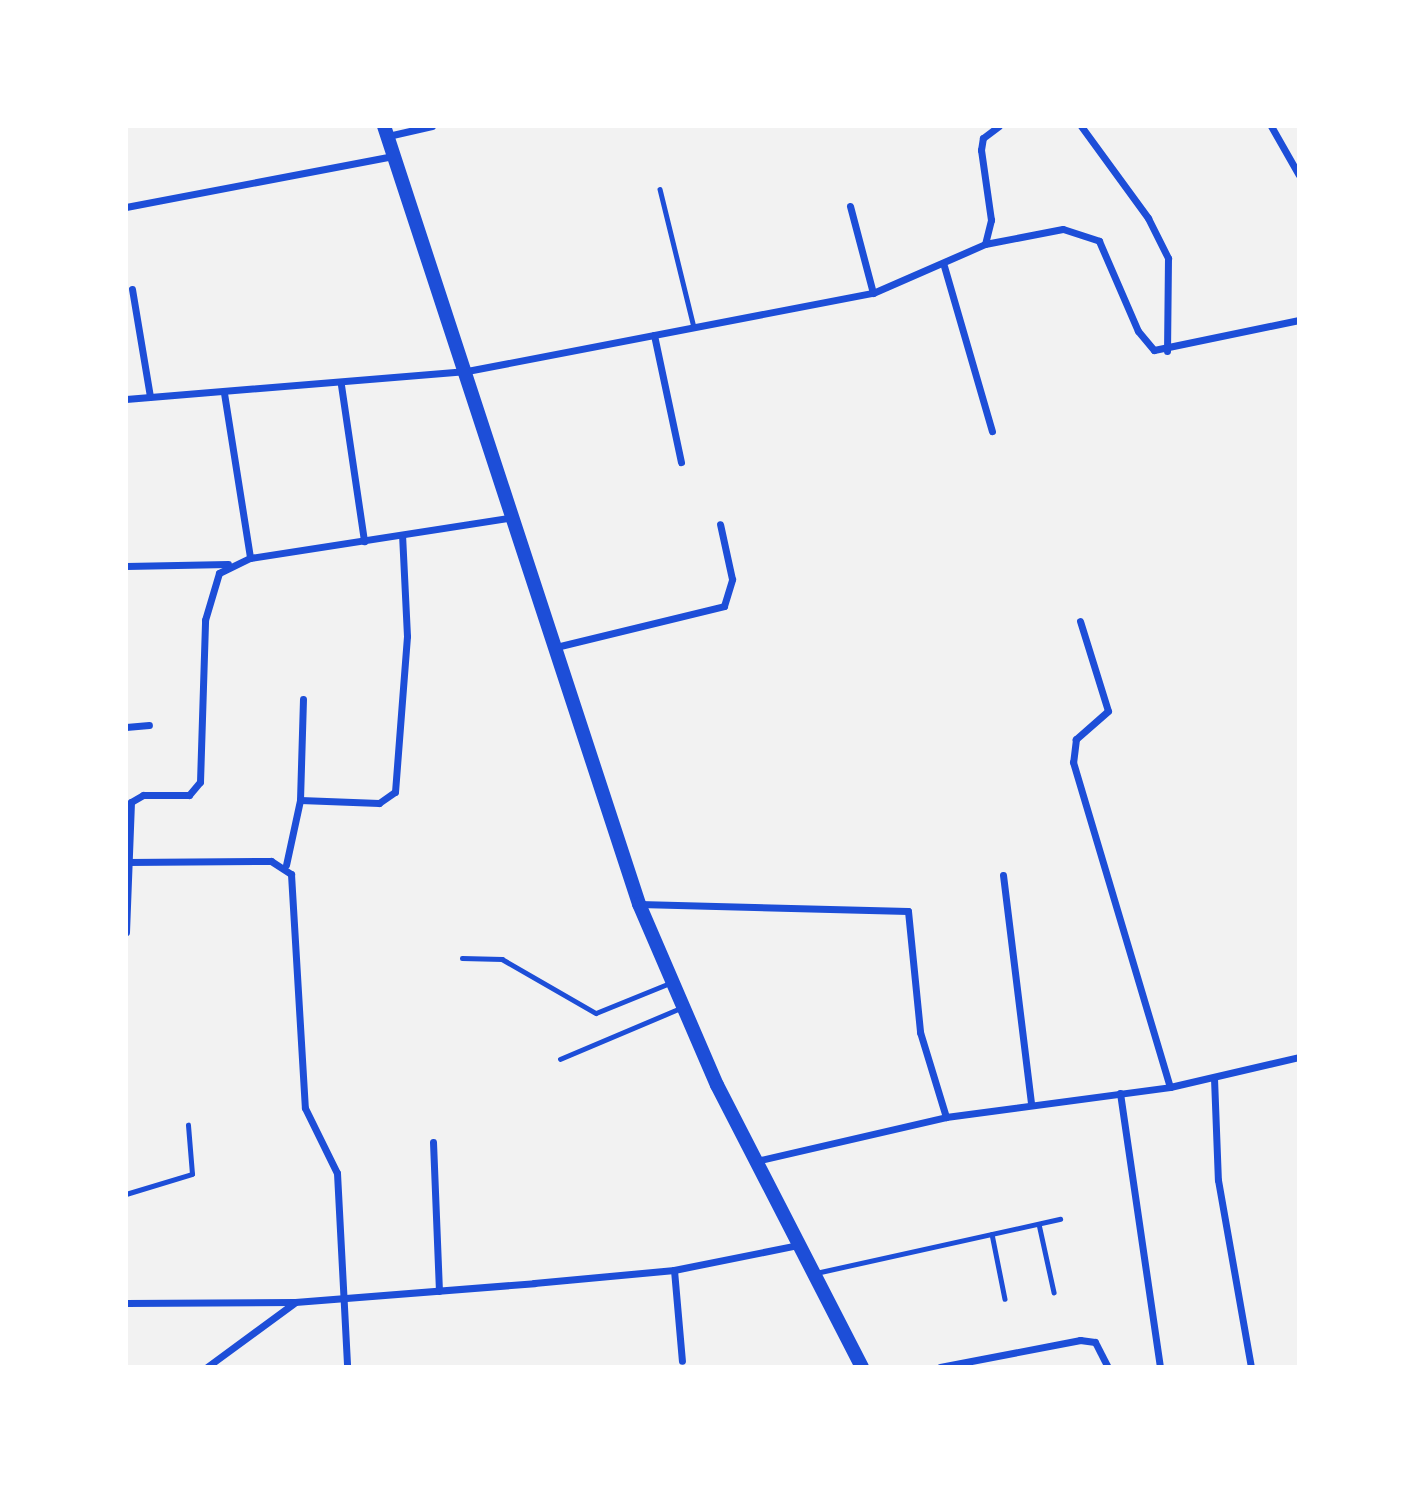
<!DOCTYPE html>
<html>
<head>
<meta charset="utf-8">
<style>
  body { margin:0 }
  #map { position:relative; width:1425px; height:1493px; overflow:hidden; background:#f2f2f2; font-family:"PT Sans",sans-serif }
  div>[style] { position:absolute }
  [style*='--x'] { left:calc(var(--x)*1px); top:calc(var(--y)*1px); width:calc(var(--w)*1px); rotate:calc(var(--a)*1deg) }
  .service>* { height:4.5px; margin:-2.25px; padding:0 2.25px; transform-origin:2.25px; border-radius:2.25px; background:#1d4ed8 }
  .minor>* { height:7px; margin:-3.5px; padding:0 3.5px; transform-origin:3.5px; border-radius:3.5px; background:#1d4ed8 }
  .trunk>* { height:14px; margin:-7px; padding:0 7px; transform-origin:7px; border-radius:7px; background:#1d4ed8 }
  span { translate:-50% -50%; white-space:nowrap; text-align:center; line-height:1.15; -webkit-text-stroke:5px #fff; paint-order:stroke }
  .frame { position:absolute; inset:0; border:128px solid #fff; pointer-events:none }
</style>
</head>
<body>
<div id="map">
  <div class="service">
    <div style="--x:660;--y:189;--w:142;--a:76.2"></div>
    <div style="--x:462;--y:958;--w:40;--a:1.4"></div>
    <div style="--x:502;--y:959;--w:108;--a:29.9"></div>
    <div style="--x:596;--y:1013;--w:80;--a:-22.1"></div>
    <div style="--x:560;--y:1059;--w:131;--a:-22.9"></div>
    <div style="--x:126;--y:1194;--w:69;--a:-16.9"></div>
    <div style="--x:192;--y:1174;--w:49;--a:-94.7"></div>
    <div style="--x:1039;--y:1224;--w:70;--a:77.6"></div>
    <div style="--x:992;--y:1234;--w:66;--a:78.7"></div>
    <div style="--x:816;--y:1273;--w:250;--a:-12.5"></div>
  </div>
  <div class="minor">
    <div style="--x:1081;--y:126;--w:114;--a:53.9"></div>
    <div style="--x:1148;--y:218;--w:45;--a:63.4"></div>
    <div style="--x:1168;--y:258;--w:93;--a:90.6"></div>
    <div style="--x:1271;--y:126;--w:56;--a:60.3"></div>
    <div style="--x:388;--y:136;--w:45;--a:-12.8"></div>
    <div style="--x:850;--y:206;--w:90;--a:75.2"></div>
    <div style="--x:126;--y:207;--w:272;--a:-10.8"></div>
    <div style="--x:985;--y:244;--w:79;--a:-10.9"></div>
    <div style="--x:1063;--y:229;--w:38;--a:18"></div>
    <div style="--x:1099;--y:241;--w:98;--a:66.6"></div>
    <div style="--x:1138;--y:331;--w:25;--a:50"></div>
    <div style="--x:1154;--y:350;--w:148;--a:-11.7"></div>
    <div style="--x:944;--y:266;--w:172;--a:73.8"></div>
    <div style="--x:132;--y:289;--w:109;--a:80.5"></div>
    <div style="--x:654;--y:335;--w:130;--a:78"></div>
    <div style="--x:341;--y:385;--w:158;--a:81.6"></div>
    <div style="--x:224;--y:393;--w:167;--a:81"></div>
    <div style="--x:126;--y:399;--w:342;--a:-4.7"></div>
    <div style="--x:467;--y:371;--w:413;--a:-10.9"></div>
    <div style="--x:873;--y:293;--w:122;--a:-23.6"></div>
    <div style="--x:985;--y:244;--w:25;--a:-76"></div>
    <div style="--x:991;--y:220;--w:71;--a:-98.1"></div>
    <div style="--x:981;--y:150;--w:12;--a:-81"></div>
    <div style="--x:983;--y:138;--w:20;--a:-37"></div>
    <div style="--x:126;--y:566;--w:102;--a:-1.1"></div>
    <div style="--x:1080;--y:621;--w:94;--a:72.7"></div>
    <div style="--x:1108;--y:711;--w:43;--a:138.8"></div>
    <div style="--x:1076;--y:739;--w:23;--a:97"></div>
    <div style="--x:1073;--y:762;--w:339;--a:73.4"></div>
    <div style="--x:556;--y:647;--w:173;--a:-13.7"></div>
    <div style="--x:724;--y:606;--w:28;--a:-73"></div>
    <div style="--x:732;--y:579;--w:56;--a:-102.3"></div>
    <div style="--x:126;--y:727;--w:23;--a:-5"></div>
    <div style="--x:300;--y:800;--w:101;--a:-88.3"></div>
    <div style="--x:127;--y:862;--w:144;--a:-0.4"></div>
    <div style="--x:271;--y:861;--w:24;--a:33"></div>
    <div style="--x:291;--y:874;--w:234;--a:86.6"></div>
    <div style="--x:305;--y:1108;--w:72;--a:63.8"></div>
    <div style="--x:337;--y:1173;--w:194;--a:87"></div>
    <div style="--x:286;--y:865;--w:66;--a:-77.8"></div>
    <div style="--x:300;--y:800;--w:79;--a:2.2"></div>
    <div style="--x:379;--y:803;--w:19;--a:-35"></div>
    <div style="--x:395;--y:792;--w:156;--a:-85.6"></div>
    <div style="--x:407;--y:636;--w:101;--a:-92.8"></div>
    <div style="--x:1003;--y:875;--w:230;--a:83"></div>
    <div style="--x:639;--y:904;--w:269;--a:1.5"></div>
    <div style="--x:908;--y:911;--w:122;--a:84.3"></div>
    <div style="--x:920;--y:1032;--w:89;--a:73"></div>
    <div style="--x:126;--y:932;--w:130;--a:-87.8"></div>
    <div style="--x:131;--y:802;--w:14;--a:-30"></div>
    <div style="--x:143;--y:795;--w:46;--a:0"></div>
    <div style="--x:189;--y:795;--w:17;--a:-50"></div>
    <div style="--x:200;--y:782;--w:162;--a:-88.2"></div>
    <div style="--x:205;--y:620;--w:49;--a:-73.4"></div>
    <div style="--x:219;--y:573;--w:34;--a:-26"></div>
    <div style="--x:250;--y:558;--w:267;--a:-8.8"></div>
    <div style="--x:1214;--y:1078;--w:102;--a:87.8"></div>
    <div style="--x:1218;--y:1180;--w:190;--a:80"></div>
    <div style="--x:1120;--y:1093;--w:277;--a:81.7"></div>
    <div style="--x:433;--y:1142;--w:149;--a:87.7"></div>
    <div style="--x:756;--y:1161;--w:195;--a:-13"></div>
    <div style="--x:946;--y:1117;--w:226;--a:-7.6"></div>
    <div style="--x:1170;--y:1087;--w:132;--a:-13.1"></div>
    <div style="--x:674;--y:1270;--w:91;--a:85"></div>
    <div style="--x:126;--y:1303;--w:169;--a:-0.3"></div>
    <div style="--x:295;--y:1302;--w:240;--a:-4.5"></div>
    <div style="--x:534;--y:1283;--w:141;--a:-5.3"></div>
    <div style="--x:674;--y:1270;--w:126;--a:-11.4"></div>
    <div style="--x:207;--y:1367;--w:108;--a:-36.3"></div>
    <div style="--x:940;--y:1367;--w:143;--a:-10.9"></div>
    <div style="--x:1080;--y:1340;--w:15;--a:8"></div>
    <div style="--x:1095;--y:1342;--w:28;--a:63"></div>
  </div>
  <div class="trunk">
    <div style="--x:384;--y:126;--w:819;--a:71.85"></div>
    <div style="--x:639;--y:904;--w:197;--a:66.7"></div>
    <div style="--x:717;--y:1085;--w:317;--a:62.8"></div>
  </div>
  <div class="frame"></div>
</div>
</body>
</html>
